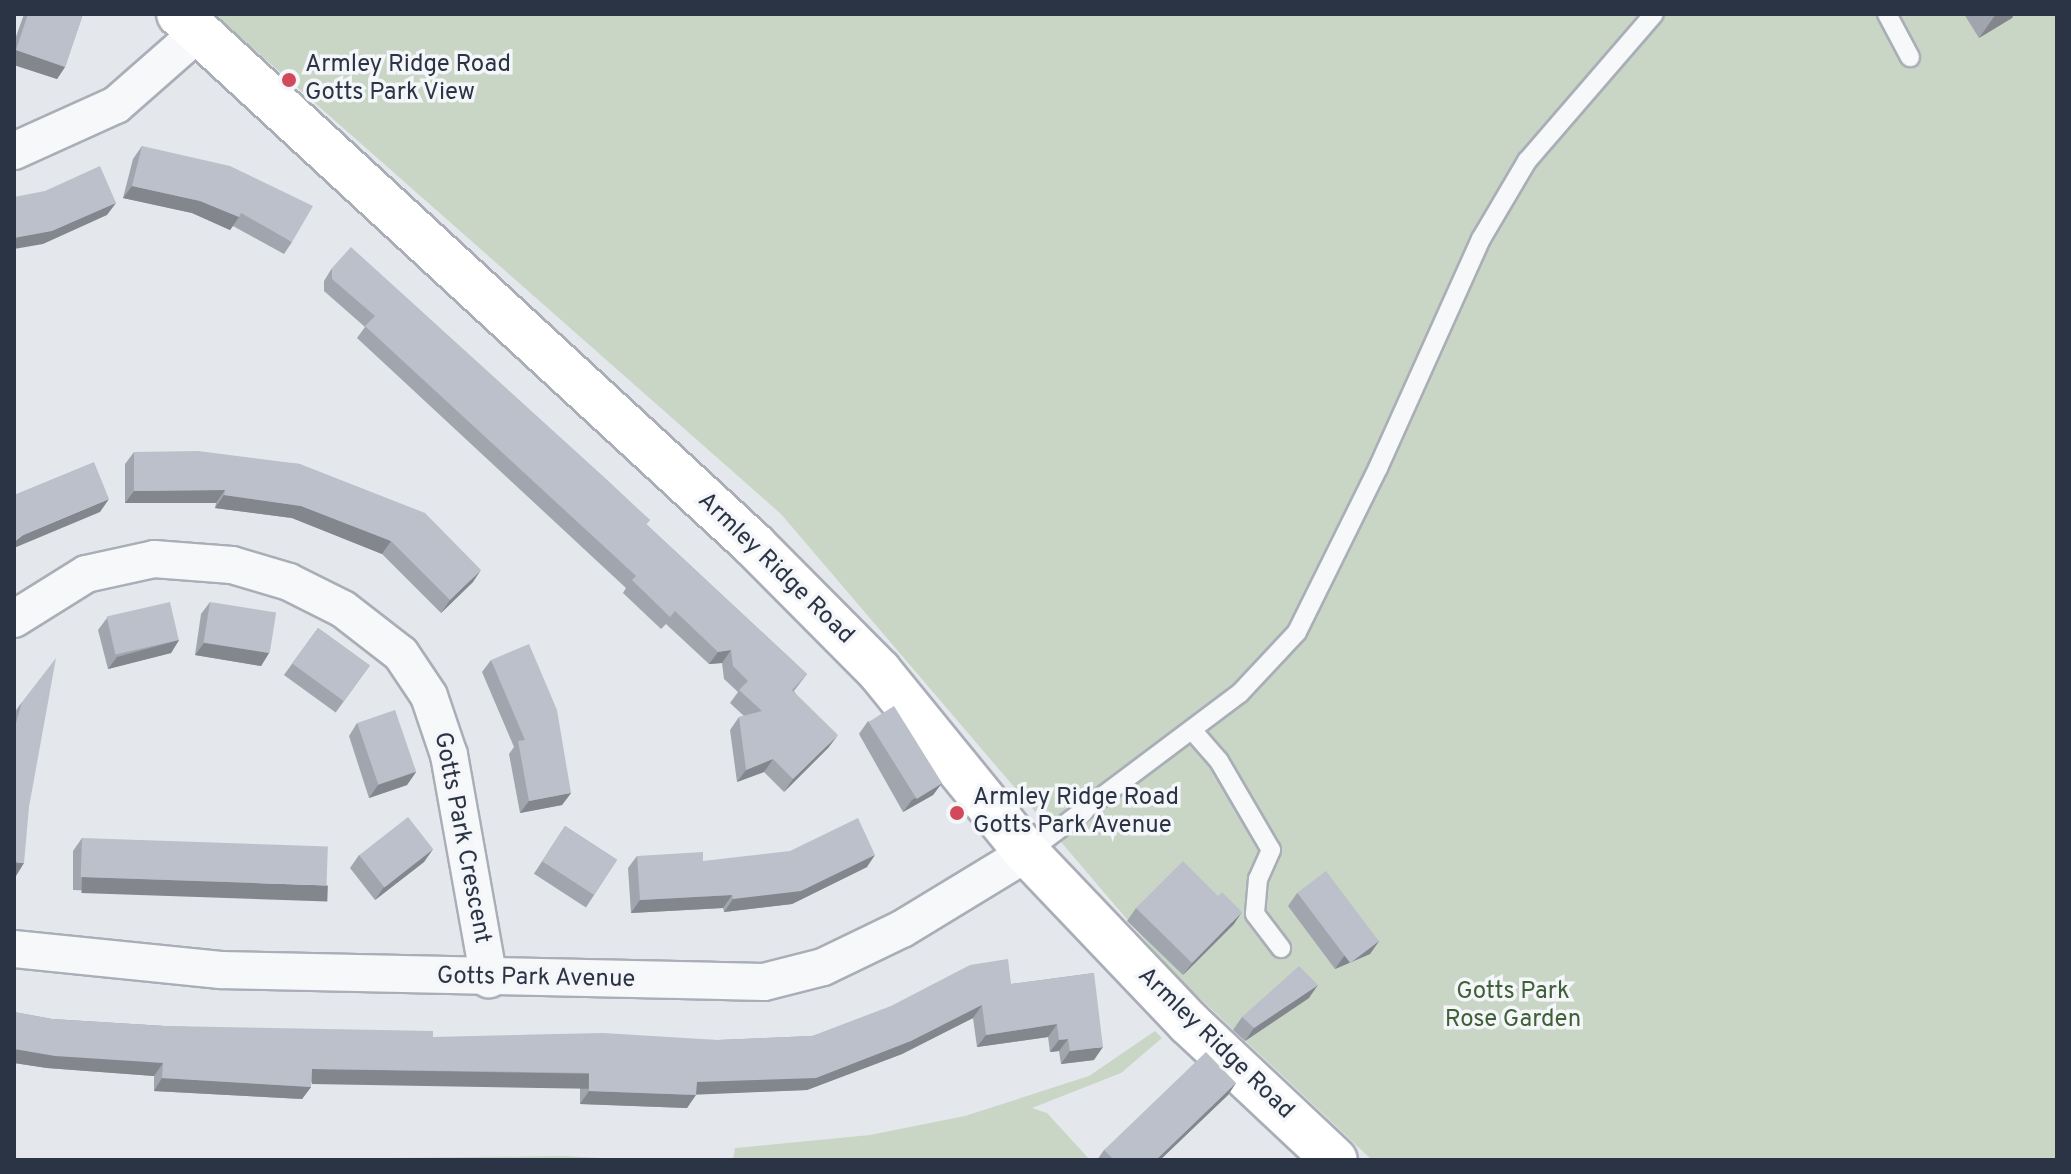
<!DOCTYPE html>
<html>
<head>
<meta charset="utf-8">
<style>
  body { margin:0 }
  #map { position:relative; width:2071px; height:1174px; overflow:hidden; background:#e4e7ec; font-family:Overpass,sans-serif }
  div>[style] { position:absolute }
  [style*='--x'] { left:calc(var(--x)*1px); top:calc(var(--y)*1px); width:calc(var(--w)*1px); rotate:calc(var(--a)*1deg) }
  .green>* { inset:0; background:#c9d6c5 }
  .roads { filter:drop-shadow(2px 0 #a9aeb7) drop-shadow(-2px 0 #a9aeb7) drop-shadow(0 2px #a9aeb7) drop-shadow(0 -2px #a9aeb7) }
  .lane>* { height:18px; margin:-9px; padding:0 9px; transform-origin:9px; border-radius:9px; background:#f7f8fa }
  .street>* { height:36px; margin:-18px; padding:0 18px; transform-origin:18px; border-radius:18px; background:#f7f8fa }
  .secondary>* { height:44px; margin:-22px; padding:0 22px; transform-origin:22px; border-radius:22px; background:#fff }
  .wall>* { inset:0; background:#a1a5ae; transform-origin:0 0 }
  .shaded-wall>* { inset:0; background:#83868d; transform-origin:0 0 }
  .building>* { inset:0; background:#bbc0ca; transform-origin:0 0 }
  .dots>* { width:22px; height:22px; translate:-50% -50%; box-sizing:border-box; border:4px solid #f4f6f9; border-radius:50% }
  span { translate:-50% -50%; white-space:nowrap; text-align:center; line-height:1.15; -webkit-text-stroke:7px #f4f6f9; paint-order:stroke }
  .poi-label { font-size:24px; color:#2b3445 }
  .left { translate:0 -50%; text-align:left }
  .street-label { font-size:24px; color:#2b3445 }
  .park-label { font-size:24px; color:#3f6138 }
  .frame { position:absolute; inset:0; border:16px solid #2b3445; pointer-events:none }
</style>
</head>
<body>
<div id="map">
  <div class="green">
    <div style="clip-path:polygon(214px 14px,2057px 14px,2057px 1160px,1372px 1160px,1172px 972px,781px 514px)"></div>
    <div style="clip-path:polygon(1155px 1031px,1162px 1038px,1121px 1073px,1032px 1108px,1047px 1113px,1090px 1160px,733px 1160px,735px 1148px,870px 1135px,965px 1116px,1089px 1076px)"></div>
    <div style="clip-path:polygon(563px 1156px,641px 1160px,354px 1160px,389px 1158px)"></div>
  </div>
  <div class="roads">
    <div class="lane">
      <div style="--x:1887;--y:14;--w:49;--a:61.9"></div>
      <div style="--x:1192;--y:730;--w:41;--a:48.9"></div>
      <div style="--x:1219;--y:761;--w:103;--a:59.7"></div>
      <div style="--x:1271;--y:850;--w:32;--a:114"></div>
      <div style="--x:1258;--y:879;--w:35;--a:95"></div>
      <div style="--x:1255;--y:914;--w:43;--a:52.6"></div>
      <div style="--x:1027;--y:853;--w:266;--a:-36.9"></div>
      <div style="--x:1240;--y:693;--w:83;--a:-46.9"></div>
      <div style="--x:1297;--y:632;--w:183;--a:-63.7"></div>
      <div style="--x:1378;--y:468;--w:251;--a:-65.8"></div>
      <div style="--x:1481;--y:239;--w:91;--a:-59.5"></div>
      <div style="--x:1527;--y:161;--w:194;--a:-49.2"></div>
    </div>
    <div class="street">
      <div style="--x:14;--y:151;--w:112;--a:-24.3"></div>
      <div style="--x:116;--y:105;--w:111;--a:-41.3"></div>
      <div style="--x:14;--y:619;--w:85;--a:-32"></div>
      <div style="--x:86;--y:574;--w:70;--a:-12.4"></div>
      <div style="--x:154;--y:559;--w:78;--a:4.4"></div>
      <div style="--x:232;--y:565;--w:59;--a:16.6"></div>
      <div style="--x:289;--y:582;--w:60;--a:26.6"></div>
      <div style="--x:343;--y:609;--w:73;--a:37.8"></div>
      <div style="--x:401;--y:654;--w:50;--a:56.3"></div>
      <div style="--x:429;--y:696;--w:62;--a:71.3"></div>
      <div style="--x:449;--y:755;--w:228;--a:79.9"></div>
      <div style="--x:14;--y:949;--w:207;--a:5.8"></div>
      <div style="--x:220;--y:970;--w:544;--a:1.26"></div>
      <div style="--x:764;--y:982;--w:61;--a:-14.3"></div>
      <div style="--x:823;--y:967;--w:88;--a:-25.7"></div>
      <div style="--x:902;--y:929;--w:146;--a:-31.3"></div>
    </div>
    <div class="secondary">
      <div style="--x:179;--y:14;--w:783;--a:42.72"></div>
      <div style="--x:754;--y:545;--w:177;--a:45.2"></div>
      <div style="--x:879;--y:671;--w:235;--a:50.9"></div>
      <div style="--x:1027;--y:853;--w:235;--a:46.4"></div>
      <div style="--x:1189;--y:1023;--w:200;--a:43.2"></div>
    </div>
  </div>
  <div class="wall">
    <div style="clip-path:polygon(24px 14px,83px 14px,65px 67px,57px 79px,14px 65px,14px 42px)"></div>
    <div style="clip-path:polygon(1964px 14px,2014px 14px,2012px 18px,1979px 38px)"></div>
    <div style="clip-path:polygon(142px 146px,292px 242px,284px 254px,233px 226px,230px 230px,192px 213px,123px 198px,133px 159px)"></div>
    <div style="clip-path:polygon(332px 268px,650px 520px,646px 524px,807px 674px,794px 691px,829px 747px,784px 792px,764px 772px,737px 782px,730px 730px,739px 717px,744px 716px,730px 703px,738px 692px,724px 679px,722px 663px,709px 664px,666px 624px,661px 629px,623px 593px,626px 588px,357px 338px,365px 327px,324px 291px,324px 281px)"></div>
    <div style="clip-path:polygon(134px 452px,300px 464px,473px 582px,441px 613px,382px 554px,292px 518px,215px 508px,216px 503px,125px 503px,125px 464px)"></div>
    <div style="clip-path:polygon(210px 602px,269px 653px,261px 666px,195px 655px,201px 614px)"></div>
    <div style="clip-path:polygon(107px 618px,179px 640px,171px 653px,108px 669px,98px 630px)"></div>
    <div style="left:318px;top:628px;width:64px;height:58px;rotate:36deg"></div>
    <div style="clip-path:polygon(491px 660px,571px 793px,562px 805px,520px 813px,509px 754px,514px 747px,482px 672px)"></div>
    <div style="clip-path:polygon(22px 702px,16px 876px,14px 876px,14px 713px)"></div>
    <div style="clip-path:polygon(868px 721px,942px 783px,933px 795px,903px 812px,859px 734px)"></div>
    <div style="clip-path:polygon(357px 723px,416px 772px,407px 785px,369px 798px,349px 736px)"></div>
    <div style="left:565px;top:826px;width:62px;height:57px;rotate:33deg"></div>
    <div style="clip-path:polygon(82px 838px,319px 899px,73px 890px,73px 851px)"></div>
    <div style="clip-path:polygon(433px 849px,424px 862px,375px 900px,350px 868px,359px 855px)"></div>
    <div style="clip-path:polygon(637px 856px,703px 861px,867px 867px,792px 904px,724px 912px,723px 908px,631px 913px,628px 868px)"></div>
    <div style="clip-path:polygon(1297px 893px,1379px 941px,1370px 954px,1335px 969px,1288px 906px)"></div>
    <div style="clip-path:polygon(1136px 908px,1234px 924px,1183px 975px,1127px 921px)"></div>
    <div style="clip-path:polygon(1094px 973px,1094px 1060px,1061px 1064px,1059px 1051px,1050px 1052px,1048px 1037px,977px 1047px,973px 1018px,902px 1054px,807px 1090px,696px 1094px,687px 1108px,580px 1104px,580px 1086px,311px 1082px,311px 1087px,302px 1099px,154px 1091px,154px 1076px,47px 1068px,14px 1063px,14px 1012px,52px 1019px,165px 1026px,433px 1037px,718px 1040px,812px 1036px,1011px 984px)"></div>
    <div style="clip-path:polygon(1309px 998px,1245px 1041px,1233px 1030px,1242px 1017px)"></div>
    <div style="clip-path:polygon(1236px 1083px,1228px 1095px,1160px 1160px,1097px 1160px,1104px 1150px)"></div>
  </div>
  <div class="shaded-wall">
    <div style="clip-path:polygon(1996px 14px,2014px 14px,2012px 18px,1979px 38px)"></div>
    <div style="clip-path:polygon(16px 50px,65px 67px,57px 79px,14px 65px,14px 53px)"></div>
    <div style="clip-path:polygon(132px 186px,200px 201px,239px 217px,230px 230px,192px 213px,123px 198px)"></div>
    <div style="clip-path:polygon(116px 203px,107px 215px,43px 244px,14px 249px,14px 238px)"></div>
    <div style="clip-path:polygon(225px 490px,216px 503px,125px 503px,134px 491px)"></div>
    <div style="clip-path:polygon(224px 495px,301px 506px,391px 541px,382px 554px,292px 518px,215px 508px)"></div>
    <div style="clip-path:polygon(109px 499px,100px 512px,14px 548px,14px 542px,23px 535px)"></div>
    <div style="clip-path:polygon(481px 570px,473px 582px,441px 613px,450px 600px)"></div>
    <div style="clip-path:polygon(179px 640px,171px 653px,108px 669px,117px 657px)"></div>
    <div style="clip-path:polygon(204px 643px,269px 653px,261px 666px,195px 655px)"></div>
    <div style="clip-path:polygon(731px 650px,722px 663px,709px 664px,718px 652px)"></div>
    <div style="clip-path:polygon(838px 735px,829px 747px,784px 792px,793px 779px)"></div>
    <div style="clip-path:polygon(773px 759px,764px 772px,737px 782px,746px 770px)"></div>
    <div style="clip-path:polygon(416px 772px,407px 785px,369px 798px,378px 785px)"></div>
    <div style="clip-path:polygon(942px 783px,933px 795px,903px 812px,912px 800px)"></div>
    <div style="clip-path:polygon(571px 793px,562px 805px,520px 813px,529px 801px)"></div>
    <div style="clip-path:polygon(433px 849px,424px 862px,375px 900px,384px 887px)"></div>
    <div style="clip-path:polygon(875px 855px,867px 867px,792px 904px,724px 912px,733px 899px)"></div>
    <div style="clip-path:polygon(14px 862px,24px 863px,16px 876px,14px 876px)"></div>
    <div style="left:82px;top:877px;width:246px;height:16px;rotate:2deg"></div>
    <div style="clip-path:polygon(732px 895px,723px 908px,631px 913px,640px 900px)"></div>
    <div style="clip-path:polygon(1242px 912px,1234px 924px,1183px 975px,1192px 963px)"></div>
    <div style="clip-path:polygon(1379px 941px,1370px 954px,1335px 969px,1344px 956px)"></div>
    <div style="clip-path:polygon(1318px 985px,1309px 998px,1245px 1041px,1254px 1028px)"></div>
    <div style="clip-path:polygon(982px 1005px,973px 1018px,902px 1054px,807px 1090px,688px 1095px,697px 1082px)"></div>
    <div style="clip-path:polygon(1057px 1024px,1048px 1037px,977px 1047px,986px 1035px)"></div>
    <div style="clip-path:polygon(1068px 1039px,1059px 1051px,1050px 1052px,1059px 1040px)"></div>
    <div style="clip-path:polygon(1103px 1047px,1094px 1060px,1061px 1064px,1070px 1051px)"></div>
    <div style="clip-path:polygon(14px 1049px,163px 1063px,154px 1076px,47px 1068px,14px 1063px)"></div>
    <div style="left:312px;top:1069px;width:277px;height:15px;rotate:1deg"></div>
    <div style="clip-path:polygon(162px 1078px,311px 1087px,302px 1099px,154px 1091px)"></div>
    <div style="clip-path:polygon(1236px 1083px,1228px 1095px,1160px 1160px,1156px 1160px)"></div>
    <div style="clip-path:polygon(589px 1091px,696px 1095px,687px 1108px,580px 1104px)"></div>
  </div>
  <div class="building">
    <div style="clip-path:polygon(28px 14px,83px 14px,65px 67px,16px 50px)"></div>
    <div style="clip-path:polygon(142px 146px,230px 166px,313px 206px,292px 242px,241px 213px,239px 217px,200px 201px,132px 186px)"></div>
    <div style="clip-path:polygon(100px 166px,116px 203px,52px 231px,14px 238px,14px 197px,45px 191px)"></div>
    <div style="clip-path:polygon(351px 247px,604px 477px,650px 520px,646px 524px,807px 674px,792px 690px,838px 735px,793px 779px,773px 759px,746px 770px,739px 717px,762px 711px,739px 690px,748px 681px,733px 666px,731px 650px,718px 652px,675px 611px,670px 617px,632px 580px,636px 576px,365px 326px,375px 316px,332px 279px,332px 268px)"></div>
    <div style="clip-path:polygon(198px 451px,300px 464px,425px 513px,481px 570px,450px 600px,391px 541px,301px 506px,224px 495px,225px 490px,134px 491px,134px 452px)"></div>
    <div style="clip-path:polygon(94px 462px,109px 499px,23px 535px,14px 542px,14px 495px)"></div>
    <div style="left:170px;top:602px;width:39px;height:65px;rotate:77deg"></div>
    <div style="left:210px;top:602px;width:67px;height:41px;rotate:9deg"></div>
    <div style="left:318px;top:628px;width:64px;height:44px;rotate:36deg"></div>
    <div style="clip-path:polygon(529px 644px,557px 710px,571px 793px,529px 801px,518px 741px,525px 740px,491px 660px)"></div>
    <div style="clip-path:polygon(56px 658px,29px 807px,24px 863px,14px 862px,14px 730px,22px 702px)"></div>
    <div style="left:894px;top:706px;width:91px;height:30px;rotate:58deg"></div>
    <div style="left:395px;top:710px;width:65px;height:40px;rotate:71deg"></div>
    <div style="left:408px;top:817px;width:41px;height:62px;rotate:52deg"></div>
    <div style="clip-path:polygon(858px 818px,875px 855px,801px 891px,733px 899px,732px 895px,640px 900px,637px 856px,703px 852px,703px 861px,790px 851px)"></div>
    <div style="left:565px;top:826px;width:62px;height:42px;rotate:33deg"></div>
    <div style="left:82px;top:838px;width:246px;height:39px;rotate:2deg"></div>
    <div style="clip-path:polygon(1183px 861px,1218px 896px,1222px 892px,1242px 912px,1192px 963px,1136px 908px)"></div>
    <div style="left:1326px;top:871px;width:88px;height:36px;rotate:53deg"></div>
    <div style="clip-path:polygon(1008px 959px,1011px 984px,1094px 973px,1103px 1047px,1070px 1051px,1068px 1039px,1059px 1040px,1057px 1024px,986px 1035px,982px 1005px,911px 1041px,816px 1078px,697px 1082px,696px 1095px,589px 1091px,589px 1073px,312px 1069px,311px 1087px,162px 1078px,163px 1063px,55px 1056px,14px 1049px,14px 1012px,52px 1019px,165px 1026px,433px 1031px,433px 1037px,603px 1033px,718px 1040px,812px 1036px,891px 1006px,970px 965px)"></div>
    <div style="clip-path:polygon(1299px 966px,1318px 985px,1254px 1028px,1242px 1017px)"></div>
    <div style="clip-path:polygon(1206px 1052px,1236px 1083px,1156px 1160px,1114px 1160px,1104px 1150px)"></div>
  </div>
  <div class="dots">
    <div style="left:289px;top:80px;background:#d1495b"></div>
    <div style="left:957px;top:813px;background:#d1495b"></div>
  </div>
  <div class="poi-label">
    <span class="left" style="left:305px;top:80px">Armley Ridge Road<br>Gotts Park View</span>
    <span class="left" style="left:973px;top:813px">Armley Ridge Road<br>Gotts Park Avenue</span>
  </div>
  <div class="street-label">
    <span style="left:775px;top:569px;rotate:44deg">Armley Ridge Road</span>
    <span style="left:461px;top:838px;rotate:79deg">Gotts Park Crescent</span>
    <span style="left:536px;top:979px;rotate:1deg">Gotts Park Avenue</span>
    <span style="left:1215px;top:1044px;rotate:44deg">Armley Ridge Road</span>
  </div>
  <div class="park-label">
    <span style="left:1513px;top:1007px">Gotts Park<br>Rose Garden</span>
  </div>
  <div class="frame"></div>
</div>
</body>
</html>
